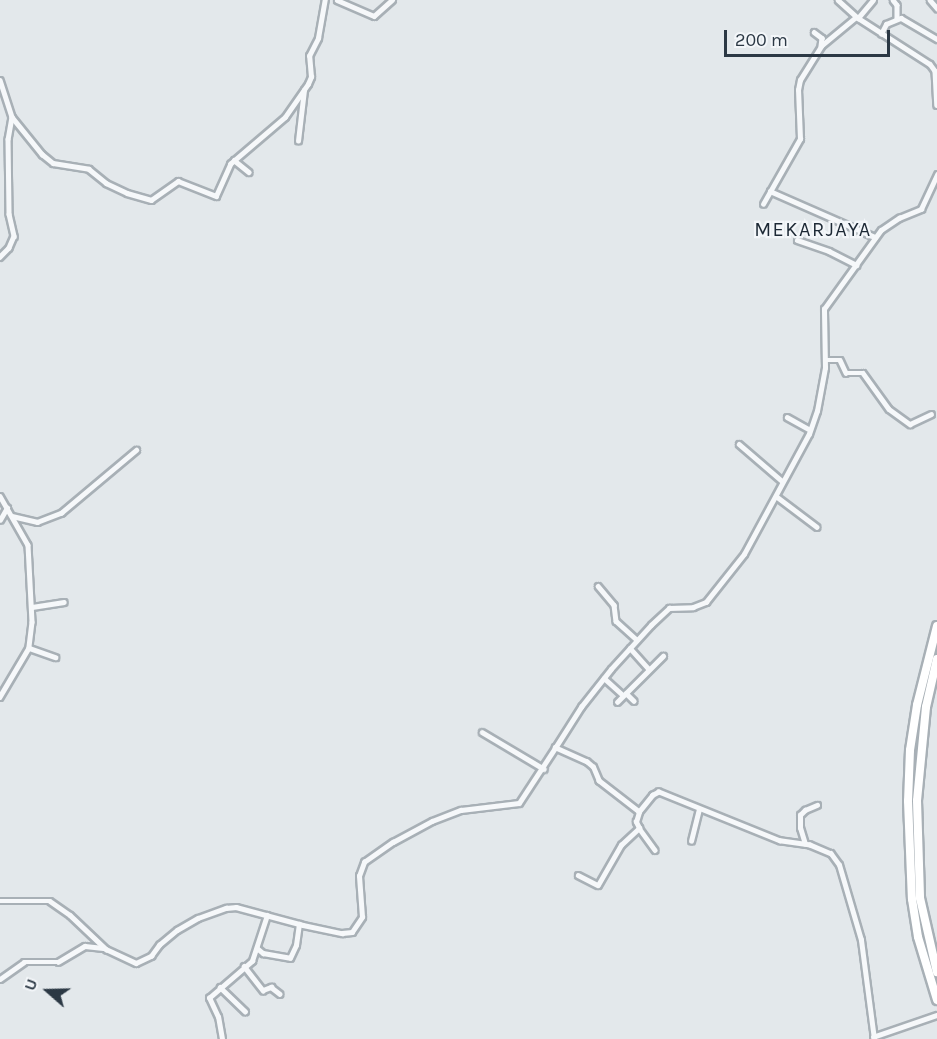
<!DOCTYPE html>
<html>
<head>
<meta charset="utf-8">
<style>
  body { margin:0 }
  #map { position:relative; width:937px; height:1039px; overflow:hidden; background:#e3e8eb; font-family:Karla,sans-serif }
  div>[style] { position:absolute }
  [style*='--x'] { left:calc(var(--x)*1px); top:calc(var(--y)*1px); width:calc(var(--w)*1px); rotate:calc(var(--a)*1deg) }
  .roads { filter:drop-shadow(2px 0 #a8b0b6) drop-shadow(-2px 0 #a8b0b6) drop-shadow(0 2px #a8b0b6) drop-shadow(0 -2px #a8b0b6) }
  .minor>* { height:4.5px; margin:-2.25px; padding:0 2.25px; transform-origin:2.25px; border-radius:2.25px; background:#f6f8fa }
  .motorway>* { height:8px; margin:-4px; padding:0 4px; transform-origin:4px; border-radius:4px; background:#fff }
  span { translate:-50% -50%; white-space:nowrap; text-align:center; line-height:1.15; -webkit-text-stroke:4.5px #f3f6f9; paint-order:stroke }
  .quarter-label { font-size:20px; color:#1d2935; letter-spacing:1.5px }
  .north { position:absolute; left:18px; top:961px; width:60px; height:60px; -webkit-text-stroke:4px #f3f6f9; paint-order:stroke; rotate:290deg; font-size:16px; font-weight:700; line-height:24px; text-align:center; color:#2b3844 }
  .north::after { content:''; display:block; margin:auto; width:21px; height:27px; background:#2b3844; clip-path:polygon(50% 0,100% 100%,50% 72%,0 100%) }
  .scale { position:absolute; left:724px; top:30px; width:166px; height:27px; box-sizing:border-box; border:3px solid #2b3844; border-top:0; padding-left:8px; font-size:18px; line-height:21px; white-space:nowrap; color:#2b3844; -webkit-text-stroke:4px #f3f6f9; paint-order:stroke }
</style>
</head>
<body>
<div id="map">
  <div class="roads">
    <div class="minor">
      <div style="--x:337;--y:0;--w:40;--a:23.4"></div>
      <div style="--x:374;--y:16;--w:24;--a:-42"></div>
      <div style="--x:838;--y:0;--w:27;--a:42"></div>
      <div style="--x:858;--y:18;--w:85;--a:32.6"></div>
      <div style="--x:930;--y:64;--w:9;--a:54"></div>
      <div style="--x:935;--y:71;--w:34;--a:87"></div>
      <div style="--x:893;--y:0;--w:6;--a:51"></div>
      <div style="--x:897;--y:5;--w:14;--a:90"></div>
      <div style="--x:930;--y:0;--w:11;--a:49"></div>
      <div style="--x:858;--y:18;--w:23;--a:-50"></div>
      <div style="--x:814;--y:32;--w:10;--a:37"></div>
      <div style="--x:822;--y:38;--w:8;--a:97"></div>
      <div style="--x:821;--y:46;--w:45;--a:-39.6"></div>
      <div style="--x:881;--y:34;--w:11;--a:-63"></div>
      <div style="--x:886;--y:24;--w:16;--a:-22"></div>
      <div style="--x:901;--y:18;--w:42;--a:30.3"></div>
      <div style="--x:0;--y:80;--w:39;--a:72"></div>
      <div style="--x:12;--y:117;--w:22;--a:100"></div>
      <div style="--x:8;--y:139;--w:75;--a:89.2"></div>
      <div style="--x:9;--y:214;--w:23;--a:77"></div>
      <div style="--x:14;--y:236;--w:13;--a:113"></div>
      <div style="--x:9;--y:248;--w:13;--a:135"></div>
      <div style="--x:12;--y:117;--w:48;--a:51"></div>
      <div style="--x:42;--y:154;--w:14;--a:39"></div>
      <div style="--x:53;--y:163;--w:36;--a:9"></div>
      <div style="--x:89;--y:169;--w:22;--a:39"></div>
      <div style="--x:106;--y:183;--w:23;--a:25"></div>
      <div style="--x:127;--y:193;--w:25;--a:16"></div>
      <div style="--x:151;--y:200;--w:33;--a:-35"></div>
      <div style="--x:178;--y:181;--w:41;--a:21.5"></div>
      <div style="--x:216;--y:196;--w:35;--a:-66"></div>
      <div style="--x:230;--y:164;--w:72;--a:-40.5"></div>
      <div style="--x:285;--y:117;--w:40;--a:-55.1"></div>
      <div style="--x:308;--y:84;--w:8;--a:-67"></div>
      <div style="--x:311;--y:77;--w:21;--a:-95"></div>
      <div style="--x:309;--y:56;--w:20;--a:-63"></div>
      <div style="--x:318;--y:38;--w:39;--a:-80"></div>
      <div style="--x:298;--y:141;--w:51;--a:-83.3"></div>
      <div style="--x:234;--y:160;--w:19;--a:39"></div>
      <div style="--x:770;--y:191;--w:115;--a:23.7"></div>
      <div style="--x:763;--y:204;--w:75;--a:-60.4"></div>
      <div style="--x:800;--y:139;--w:49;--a:-92.3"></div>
      <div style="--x:798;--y:90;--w:10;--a:-79"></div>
      <div style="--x:800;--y:80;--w:40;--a:-58"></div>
      <div style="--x:797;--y:240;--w:34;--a:19"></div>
      <div style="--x:829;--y:251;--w:31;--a:27"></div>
      <div style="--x:825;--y:360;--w:15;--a:0"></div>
      <div style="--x:840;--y:360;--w:14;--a:65"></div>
      <div style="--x:846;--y:373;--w:17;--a:0"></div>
      <div style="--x:863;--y:373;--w:44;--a:54.2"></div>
      <div style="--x:889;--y:409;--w:26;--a:36"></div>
      <div style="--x:910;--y:424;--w:23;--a:-25"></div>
      <div style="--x:787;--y:417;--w:26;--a:29"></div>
      <div style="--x:739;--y:444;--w:57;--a:40.7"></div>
      <div style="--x:0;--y:496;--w:56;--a:60.3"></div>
      <div style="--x:28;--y:545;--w:77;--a:87"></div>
      <div style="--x:32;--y:622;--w:26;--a:97"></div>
      <div style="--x:29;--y:648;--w:57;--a:120.6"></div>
      <div style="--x:776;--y:496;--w:51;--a:37.1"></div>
      <div style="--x:12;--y:516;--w:26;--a:13"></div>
      <div style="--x:37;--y:522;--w:26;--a:-21"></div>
      <div style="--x:61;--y:513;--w:98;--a:-40"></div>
      <div style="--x:0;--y:520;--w:14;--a:-60"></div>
      <div style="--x:598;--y:586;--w:25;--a:50"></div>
      <div style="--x:614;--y:605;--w:16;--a:83"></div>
      <div style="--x:616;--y:621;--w:28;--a:42"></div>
      <div style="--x:32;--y:607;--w:32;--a:-9"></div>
      <div style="--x:29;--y:648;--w:28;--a:19"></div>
      <div style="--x:630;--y:648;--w:28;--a:48"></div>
      <div style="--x:604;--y:678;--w:25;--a:42"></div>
      <div style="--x:626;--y:693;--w:11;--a:45"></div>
      <div style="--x:617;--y:702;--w:65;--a:-45"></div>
      <div style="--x:482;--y:732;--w:72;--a:30.8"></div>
      <div style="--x:639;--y:828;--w:27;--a:54"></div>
      <div style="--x:691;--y:841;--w:32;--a:-76"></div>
      <div style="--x:805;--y:844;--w:17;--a:-107"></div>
      <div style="--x:800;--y:828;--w:13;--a:-90"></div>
      <div style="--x:800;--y:815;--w:7;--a:-45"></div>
      <div style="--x:805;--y:810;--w:13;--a:-23"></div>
      <div style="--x:578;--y:875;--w:22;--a:27"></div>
      <div style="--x:598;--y:885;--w:46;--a:-60.1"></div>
      <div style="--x:621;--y:845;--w:25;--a:-43"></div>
      <div style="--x:639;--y:828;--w:7;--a:-117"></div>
      <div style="--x:636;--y:822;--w:10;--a:-73"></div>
      <div style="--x:0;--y:901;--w:50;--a:0"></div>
      <div style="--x:50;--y:901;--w:24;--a:35"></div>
      <div style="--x:70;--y:915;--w:50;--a:43.4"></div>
      <div style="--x:106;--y:949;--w:33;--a:25"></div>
      <div style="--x:136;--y:963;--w:17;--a:-25"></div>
      <div style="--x:151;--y:956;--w:14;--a:-54"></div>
      <div style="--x:159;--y:945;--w:23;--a:-40"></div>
      <div style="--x:177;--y:930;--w:24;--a:-30"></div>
      <div style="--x:198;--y:918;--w:30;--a:-20"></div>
      <div style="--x:226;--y:908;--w:10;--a:-6"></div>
      <div style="--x:236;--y:907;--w:69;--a:15"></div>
      <div style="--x:303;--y:925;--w:40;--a:12"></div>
      <div style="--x:342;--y:933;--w:10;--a:-6"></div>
      <div style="--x:352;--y:932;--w:18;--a:-56"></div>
      <div style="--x:362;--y:917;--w:41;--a:-94.2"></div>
      <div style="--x:359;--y:876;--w:15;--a:-70"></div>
      <div style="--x:364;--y:862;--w:35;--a:-35"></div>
      <div style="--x:393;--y:842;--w:44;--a:-28.3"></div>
      <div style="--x:432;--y:821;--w:31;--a:-21"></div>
      <div style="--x:461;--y:810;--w:58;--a:-6.9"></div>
      <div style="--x:519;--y:803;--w:66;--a:-56.8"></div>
      <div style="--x:257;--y:948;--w:8;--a:40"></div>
      <div style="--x:263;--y:953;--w:27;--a:10"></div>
      <div style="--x:290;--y:958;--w:14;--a:-65"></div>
      <div style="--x:296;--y:945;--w:21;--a:-82"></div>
      <div style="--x:244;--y:966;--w:31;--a:52"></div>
      <div style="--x:263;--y:990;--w:9;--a:-21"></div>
      <div style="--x:271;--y:987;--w:11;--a:38"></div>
      <div style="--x:0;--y:979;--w:29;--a:-35"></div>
      <div style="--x:24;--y:962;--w:34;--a:0"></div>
      <div style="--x:58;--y:962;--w:31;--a:-31"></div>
      <div style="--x:85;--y:946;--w:18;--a:6"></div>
      <div style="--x:220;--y:987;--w:35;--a:44"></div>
      <div style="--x:873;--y:1037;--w:68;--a:-19"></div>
      <div style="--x:222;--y:1039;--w:22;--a:-100"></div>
      <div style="--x:218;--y:1017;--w:21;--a:-115"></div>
      <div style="--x:209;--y:998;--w:57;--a:-40.7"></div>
      <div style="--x:252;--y:961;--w:48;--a:-71.9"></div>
      <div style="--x:874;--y:1039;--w:100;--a:-97.5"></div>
      <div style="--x:861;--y:940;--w:78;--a:-106.3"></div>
      <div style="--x:839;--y:865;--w:14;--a:-126"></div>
      <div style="--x:831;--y:854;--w:23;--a:-157"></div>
      <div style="--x:810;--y:845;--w:30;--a:-172"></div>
      <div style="--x:780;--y:841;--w:131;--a:-158"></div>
      <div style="--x:659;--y:792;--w:7;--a:153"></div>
      <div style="--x:653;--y:795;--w:22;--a:129"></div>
      <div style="--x:639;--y:812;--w:51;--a:-142.2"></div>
      <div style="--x:599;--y:781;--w:15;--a:-113"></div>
      <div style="--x:593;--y:767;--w:8;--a:-140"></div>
      <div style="--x:587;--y:762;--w:35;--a:-156"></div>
      <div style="--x:555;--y:748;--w:49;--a:-57.6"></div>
      <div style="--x:581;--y:707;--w:48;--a:-51.7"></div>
      <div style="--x:611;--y:669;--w:59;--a:-47.7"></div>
      <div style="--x:651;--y:625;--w:25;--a:-43"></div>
      <div style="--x:669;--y:608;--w:24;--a:-2"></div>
      <div style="--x:693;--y:607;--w:14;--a:-21"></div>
      <div style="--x:706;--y:602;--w:61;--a:-51.6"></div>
      <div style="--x:744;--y:554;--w:136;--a:-61.6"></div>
      <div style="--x:809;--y:434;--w:24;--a:-71"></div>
      <div style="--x:817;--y:411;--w:44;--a:-79.5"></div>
      <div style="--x:825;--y:368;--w:59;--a:-91"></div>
      <div style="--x:824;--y:309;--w:97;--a:-54.2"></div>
      <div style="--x:881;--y:230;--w:22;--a:-34"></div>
      <div style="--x:899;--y:218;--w:24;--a:-22"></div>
      <div style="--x:921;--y:209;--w:38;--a:-65"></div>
    </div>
    <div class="motorway">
      <div style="--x:937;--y:626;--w:81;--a:104.2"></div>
      <div style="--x:917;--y:705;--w:46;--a:98.8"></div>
      <div style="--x:910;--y:750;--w:51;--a:92.2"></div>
      <div style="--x:908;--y:801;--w:98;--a:87.7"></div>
      <div style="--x:912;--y:899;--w:38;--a:81"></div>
      <div style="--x:918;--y:937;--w:66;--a:73.2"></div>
      <div style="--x:937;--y:659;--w:49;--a:102.9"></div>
      <div style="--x:926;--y:707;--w:94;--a:95.5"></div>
      <div style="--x:917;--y:801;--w:97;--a:88.2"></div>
      <div style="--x:920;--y:898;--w:76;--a:77.1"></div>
    </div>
  </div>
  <div class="quarter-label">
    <span style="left:813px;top:229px">MEKARJAYA</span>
  </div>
  <div class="north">U</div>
  <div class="scale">200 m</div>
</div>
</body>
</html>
